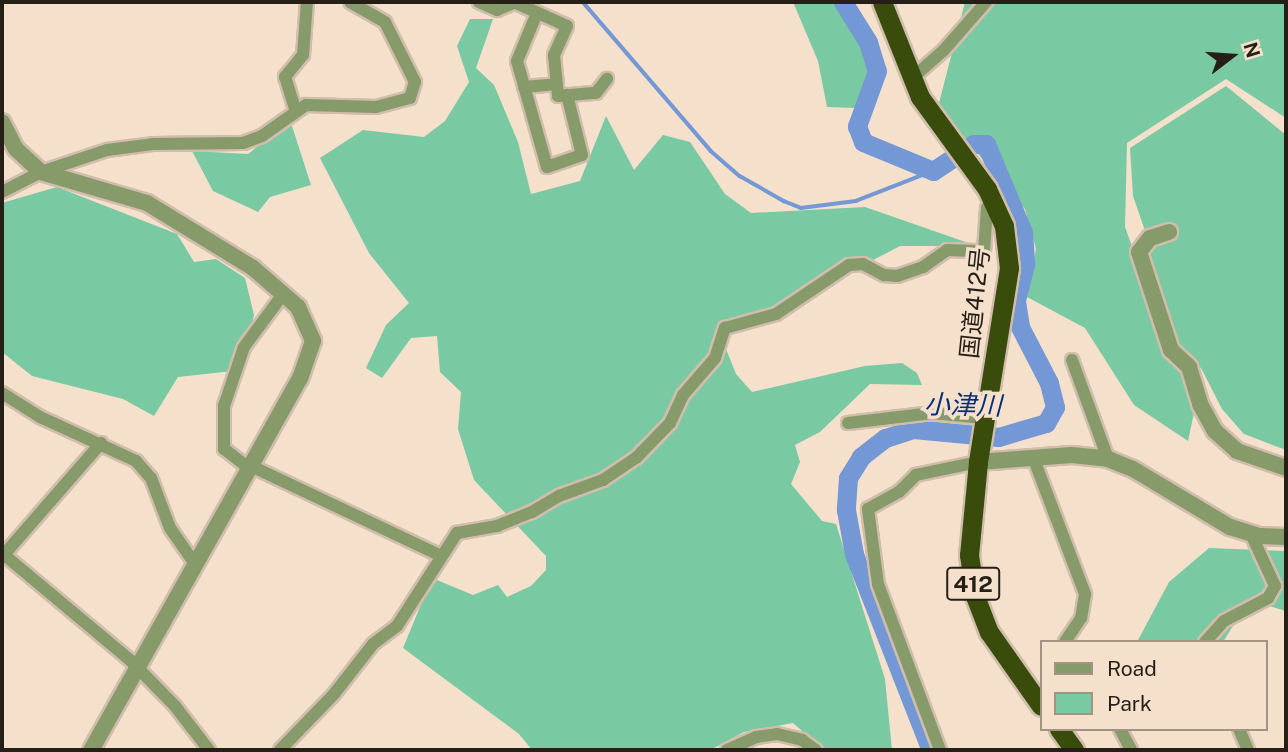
<!DOCTYPE html>
<html>
<head>
<meta charset="utf-8">
<style>
  body { margin:0 }
  #map { position:relative; width:1288px; height:752px; overflow:hidden; background:#f5e0cc; font-family:"Public Sans","Noto Sans JP",sans-serif }
  div>[style] { position:absolute }
  [style*='--x'] { left:calc(var(--x)*1px); top:calc(var(--y)*1px); width:calc(var(--w)*1px); rotate:calc(var(--a)*1deg) }
  .green>* { inset:0; background:#79c9a2 }
  .stream>* { height:3.5px; margin:-1.75px; padding:0 1.75px; transform-origin:1.75px; border-radius:1.75px; background:#7497d5 }
  .river>* { height:19px; margin:-9.5px; padding:0 9.5px; transform-origin:9.5px; border-radius:9.5px; background:#7497d5 }
  .roads { filter:drop-shadow(2px 0 #d0bdab) drop-shadow(-2px 0 #d0bdab) drop-shadow(0 2px #d0bdab) drop-shadow(0 -2px #d0bdab) }
  .minor>* { height:12px; margin:-6px; padding:0 6px; transform-origin:6px; border-radius:6px; background:#879a6a }
  .tertiary>* { height:16px; margin:-8px; padding:0 8px; transform-origin:8px; border-radius:8px; background:#879a6a }
  .trunk>* { height:19px; margin:-9.5px; padding:0 9.5px; transform-origin:9.5px; border-radius:9.5px; background:#394c0c }
  span { translate:-50% -50%; white-space:nowrap; text-align:center; line-height:1.15; -webkit-text-stroke:7px #f5e0cc; paint-order:stroke }
  .shield-label span { padding:2px 5px; background:#f5e0cc; border:2px solid; border-radius:5px; -webkit-text-stroke-width:0 }
  .shield-label { font-size:23px; color:#261f17; font-weight:700 }
  .street-label { font-size:24px; color:#261f17 }
  .water-label { font-size:26px; color:#082e76; font-style:italic }
  .frame { position:absolute; inset:0; border:4px solid #261f17; pointer-events:none }
  .legend { position:absolute; left:1040px; top:640px; width:228px; height:91px; box-sizing:border-box; background:#f5e0cc; border:2px solid #a29384; margin:0; padding:9px 12px; list-style:none; font-size:21px; color:#261f17 }
  .legend li { display:flex; align-items:center; gap:14px; height:35px }
  .legend b { width:35px; border:2px solid #a29384 }
  .north { position:absolute; left:1197px; top:21px; width:70px; height:70px; -webkit-text-stroke:5px #f5e0cc; paint-order:stroke; rotate:73deg; font-size:19px; font-weight:700; line-height:28px; text-align:center; color:#261f17 }
  .north::after { content:''; display:block; margin:auto; width:24px; height:32px; background:#261f17; clip-path:polygon(50% 0,100% 100%,50% 72%,0 100%) }
</style>
</head>
<body>
<div id="map">
  <div class="green">
    <div style="clip-path:polygon(793px 2px,835px 2px,862px 37px,872px 73px,857px 108px,827px 107px,818px 61px)"></div>
    <div style="clip-path:polygon(965px 2px,1286px 2px,1286px 118px,1226px 79px,1127px 143px,1125px 227px,1170px 351px,1186px 366px,1194px 413px,1188px 441px,1134px 405px,1085px 328px,1027px 297px,1036px 249px,1025px 209px,938px 107px)"></div>
    <div style="clip-path:polygon(470px 19px,493px 19px,476px 68px,494px 85px,518px 142px,531px 194px,580px 181px,606px 116px,634px 170px,663px 135px,690px 142px,725px 194px,751px 213px,865px 207px,977px 246px,900px 246px,722px 339px,736px 374px,752px 392px,865px 366px,902px 363px,917px 373px,922px 385px,870px 384px,820px 432px,795px 445px,800px 462px,791px 484px,822px 521px,836px 524px,885px 679px,892px 750px,824px 750px,793px 723px,744px 732px,710px 750px,532px 750px,519px 734px,403px 648px,432px 578px,473px 595px,498px 585px,507px 597px,531px 586px,546px 570px,546px 556px,474px 480px,458px 429px,461px 392px,440px 372px,437px 336px,411px 338px,382px 378px,366px 368px,386px 325px,409px 303px,369px 253px,320px 158px,363px 130px,424px 137px,445px 121px,469px 82px,457px 46px)"></div>
    <div style="clip-path:polygon(1226px 86px,1286px 135px,1286px 450px,1244px 434px,1222px 409px,1201px 368px,1173px 349px,1145px 259px,1150px 245px,1133px 196px,1130px 148px)"></div>
    <div style="clip-path:polygon(290px 120px,311px 185px,270px 197px,258px 212px,213px 191px,192px 151px,248px 154px)"></div>
    <div style="clip-path:polygon(57px 187px,177px 234px,194px 262px,216px 259px,245px 278px,254px 315px,242px 370px,178px 377px,154px 416px,123px 399px,32px 376px,2px 352px,2px 203px)"></div>
    <div style="clip-path:polygon(1209px 548px,1286px 551px,1286px 611px,1249px 600px,1223px 642px,1137px 642px,1169px 582px)"></div>
  </div>
  <div class="stream">
    <div style="--x:583;--y:2;--w:196;--a:49.3"></div>
    <div style="--x:711;--y:151;--w:38;--a:41"></div>
    <div style="--x:740;--y:176;--w:51;--a:29.6"></div>
    <div style="--x:784;--y:201;--w:18;--a:22"></div>
    <div style="--x:801;--y:208;--w:55;--a:-7.3"></div>
    <div style="--x:856;--y:201;--w:83;--a:-21.3"></div>
  </div>
  <div class="river">
    <div style="--x:843;--y:2;--w:47;--a:58"></div>
    <div style="--x:868;--y:42;--w:30;--a:73"></div>
    <div style="--x:877;--y:71;--w:59;--a:110"></div>
    <div style="--x:857;--y:126;--w:17;--a:69"></div>
    <div style="--x:863;--y:142;--w:76;--a:22.5"></div>
    <div style="--x:933;--y:171;--w:49;--a:-33.4"></div>
    <div style="--x:974;--y:144;--w:12;--a:0"></div>
    <div style="--x:986;--y:144;--w:95;--a:67.2"></div>
    <div style="--x:1023;--y:232;--w:32;--a:86"></div>
    <div style="--x:1025;--y:264;--w:38;--a:104"></div>
    <div style="--x:1016;--y:301;--w:26;--a:81"></div>
    <div style="--x:1020;--y:327;--w:63;--a:62.6"></div>
    <div style="--x:1049;--y:383;--w:25;--a:76"></div>
    <div style="--x:1055;--y:407;--w:18;--a:119"></div>
    <div style="--x:1046;--y:423;--w:50;--a:163.7"></div>
    <div style="--x:998;--y:437;--w:85;--a:-174.6"></div>
    <div style="--x:913;--y:429;--w:29;--a:162"></div>
    <div style="--x:885;--y:438;--w:31;--a:142"></div>
    <div style="--x:861;--y:457;--w:25;--a:122"></div>
    <div style="--x:848;--y:478;--w:32;--a:94"></div>
    <div style="--x:846;--y:510;--w:45;--a:79.7"></div>
    <div style="--x:854;--y:554;--w:211;--a:68.6"></div>
  </div>
  <div class="roads">
    <div class="minor">
      <div style="--x:479;--y:2;--w:20;--a:24"></div>
      <div style="--x:497;--y:10;--w:21;--a:-23"></div>
      <div style="--x:516;--y:3;--w:56;--a:24.3"></div>
      <div style="--x:567;--y:26;--w:32;--a:114"></div>
      <div style="--x:554;--y:55;--w:41;--a:84.4"></div>
      <div style="--x:558;--y:96;--w:38;--a:-5"></div>
      <div style="--x:596;--y:93;--w:18;--a:-52"></div>
      <div style="--x:537;--y:13;--w:52;--a:112.6"></div>
      <div style="--x:517;--y:61;--w:110;--a:74.2"></div>
      <div style="--x:547;--y:167;--w:37;--a:-19"></div>
      <div style="--x:582;--y:155;--w:62;--a:-104"></div>
      <div style="--x:910;--y:80;--w:45;--a:-41.4"></div>
      <div style="--x:944;--y:50;--w:64;--a:-48.8"></div>
      <div style="--x:524;--y:87;--w:33;--a:-5"></div>
      <div style="--x:295;--y:109;--w:34;--a:-107"></div>
      <div style="--x:285;--y:77;--w:28;--a:-51"></div>
      <div style="--x:303;--y:55;--w:53;--a:-85.7"></div>
      <div style="--x:2;--y:192;--w:44;--a:-27.1"></div>
      <div style="--x:41;--y:172;--w:70;--a:-18.4"></div>
      <div style="--x:107;--y:150;--w:46;--a:-7.4"></div>
      <div style="--x:153;--y:144;--w:90;--a:-0.6"></div>
      <div style="--x:243;--y:143;--w:20;--a:-20"></div>
      <div style="--x:262;--y:136;--w:54;--a:-35.2"></div>
      <div style="--x:306;--y:105;--w:70;--a:1.6"></div>
      <div style="--x:376;--y:107;--w:35;--a:-15"></div>
      <div style="--x:410;--y:98;--w:17;--a:-73"></div>
      <div style="--x:415;--y:82;--w:67;--a:-116.6"></div>
      <div style="--x:385;--y:22;--w:40;--a:-150.3"></div>
      <div style="--x:1072;--y:360;--w:105;--a:70"></div>
      <div style="--x:2;--y:393;--w:45;--a:32.3"></div>
      <div style="--x:40;--y:417;--w:106;--a:24.6"></div>
      <div style="--x:136;--y:461;--w:23;--a:49"></div>
      <div style="--x:151;--y:478;--w:53;--a:69.2"></div>
      <div style="--x:170;--y:528;--w:44;--a:55.2"></div>
      <div style="--x:848;--y:423;--w:85;--a:-6.8"></div>
      <div style="--x:932;--y:413;--w:52;--a:5.5"></div>
      <div style="--x:1033;--y:457;--w:147;--a:69.2"></div>
      <div style="--x:1085;--y:594;--w:24;--a:99"></div>
      <div style="--x:1081;--y:618;--w:29;--a:124"></div>
      <div style="--x:251;--y:466;--w:208;--a:25.3"></div>
      <div style="--x:250;--y:469;--w:33;--a:-142"></div>
      <div style="--x:224;--y:449;--w:43;--a:-90"></div>
      <div style="--x:224;--y:406;--w:62;--a:-71.3"></div>
      <div style="--x:244;--y:347;--w:67;--a:-53.5"></div>
      <div style="--x:2;--y:553;--w:167;--a:39.9"></div>
      <div style="--x:130;--y:660;--w:64;--a:45.6"></div>
      <div style="--x:175;--y:706;--w:56;--a:52.3"></div>
      <div style="--x:2;--y:557;--w:151;--a:-49"></div>
      <div style="--x:1205;--y:642;--w:28;--a:-48"></div>
      <div style="--x:1224;--y:621;--w:50;--a:-27.6"></div>
      <div style="--x:1268;--y:598;--w:14;--a:-60"></div>
      <div style="--x:1275;--y:586;--w:57;--a:-114.8"></div>
      <div style="--x:1120;--y:729;--w:24;--a:62"></div>
      <div style="--x:1239;--y:729;--w:23;--a:67"></div>
      <div style="--x:280;--y:750;--w:78;--a:-46"></div>
      <div style="--x:334;--y:694;--w:63;--a:-52"></div>
      <div style="--x:373;--y:644;--w:30;--a:-37"></div>
      <div style="--x:397;--y:626;--w:111;--a:-57.2"></div>
      <div style="--x:457;--y:533;--w:41;--a:-9.9"></div>
      <div style="--x:497;--y:526;--w:38;--a:-22"></div>
      <div style="--x:532;--y:512;--w:31;--a:-31"></div>
      <div style="--x:559;--y:496;--w:47;--a:-20"></div>
      <div style="--x:603;--y:480;--w:40;--a:-34"></div>
      <div style="--x:636;--y:458;--w:49;--a:-45.8"></div>
      <div style="--x:670;--y:423;--w:31;--a:-65"></div>
      <div style="--x:683;--y:395;--w:49;--a:-49.1"></div>
      <div style="--x:715;--y:358;--w:32;--a:-72"></div>
      <div style="--x:725;--y:328;--w:53;--a:-15.4"></div>
      <div style="--x:776;--y:314;--w:88;--a:-33.9"></div>
      <div style="--x:849;--y:265;--w:14;--a:-4"></div>
      <div style="--x:863;--y:264;--w:24;--a:28"></div>
      <div style="--x:884;--y:275;--w:13;--a:4"></div>
      <div style="--x:897;--y:276;--w:28;--a:-19"></div>
      <div style="--x:923;--y:267;--w:29;--a:-35"></div>
      <div style="--x:947;--y:250;--w:37;--a:2"></div>
      <div style="--x:984;--y:251;--w:43;--a:-86"></div>
      <div style="--x:987;--y:208;--w:12;--a:-59"></div>
      <div style="--x:727;--y:750;--w:32;--a:-24"></div>
      <div style="--x:756;--y:737;--w:21;--a:-8"></div>
      <div style="--x:777;--y:734;--w:26;--a:13"></div>
      <div style="--x:802;--y:740;--w:17;--a:36"></div>
      <div style="--x:940;--y:750;--w:177;--a:-110.5"></div>
      <div style="--x:878;--y:584;--w:76;--a:-97.6"></div>
      <div style="--x:868;--y:509;--w:35;--a:-29"></div>
      <div style="--x:899;--y:492;--w:24;--a:-45"></div>
      <div style="--x:916;--y:475;--w:63;--a:-11.8"></div>
    </div>
    <div class="tertiary">
      <div style="--x:2;--y:122;--w:30;--a:63"></div>
      <div style="--x:16;--y:149;--w:34;--a:43"></div>
      <div style="--x:41;--y:172;--w:110;--a:16.3"></div>
      <div style="--x:147;--y:203;--w:124;--a:31.5"></div>
      <div style="--x:253;--y:268;--w:60;--a:40.9"></div>
      <div style="--x:298;--y:307;--w:37;--a:66"></div>
      <div style="--x:313;--y:341;--w:39;--a:109"></div>
      <div style="--x:300;--y:378;--w:427;--a:119.3"></div>
      <div style="--x:1169;--y:232;--w:20;--a:162"></div>
      <div style="--x:1150;--y:238;--w:18;--a:128"></div>
      <div style="--x:1139;--y:252;--w:103;--a:71.9"></div>
      <div style="--x:1171;--y:350;--w:25;--a:43"></div>
      <div style="--x:1189;--y:367;--w:39;--a:73"></div>
      <div style="--x:1200;--y:404;--w:31;--a:61"></div>
      <div style="--x:1215;--y:431;--w:30;--a:42"></div>
      <div style="--x:1237;--y:451;--w:52;--a:19.1"></div>
      <div style="--x:978;--y:462;--w:94;--a:-4.3"></div>
      <div style="--x:1072;--y:455;--w:36;--a:6"></div>
      <div style="--x:1108;--y:459;--w:27;--a:22"></div>
      <div style="--x:1133;--y:469;--w:113;--a:30.9"></div>
      <div style="--x:1230;--y:527;--w:31;--a:17"></div>
      <div style="--x:1260;--y:536;--w:26;--a:2"></div>
    </div>
    <div class="trunk">
      <div style="--x:882;--y:2;--w:102;--a:68.2"></div>
      <div style="--x:920;--y:97;--w:114;--a:53.9"></div>
      <div style="--x:987;--y:189;--w:41;--a:65.3"></div>
      <div style="--x:1004;--y:226;--w:42;--a:83.2"></div>
      <div style="--x:1009;--y:268;--w:196;--a:99.1"></div>
      <div style="--x:978;--y:462;--w:93;--a:95.5"></div>
      <div style="--x:969;--y:555;--w:41;--a:81.7"></div>
      <div style="--x:975;--y:596;--w:39;--a:69"></div>
      <div style="--x:989;--y:632;--w:90;--a:54.9"></div>
      <div style="--x:1059;--y:729;--w:26;--a:54"></div>
    </div>
  </div>
  <div class="shield-label">
    <span style="left:973px;top:584px">412</span>
  </div>
  <div class="street-label">
    <span style="left:975px;top:303px;rotate:-84deg">国道412号</span>
  </div>
  <div class="water-label">
    <span style="left:963px;top:405px;rotate:1deg">小津川</span>
  </div>
  <div class="frame"></div>
  <ul class="legend">
  <li><b style="height:9px;background:#879a6a"></b>Road</li>
  <li><b style="height:19px;background:#79c9a2"></b>Park</li>
  </ul>
  <div class="north">N</div>
</div>
</body>
</html>
